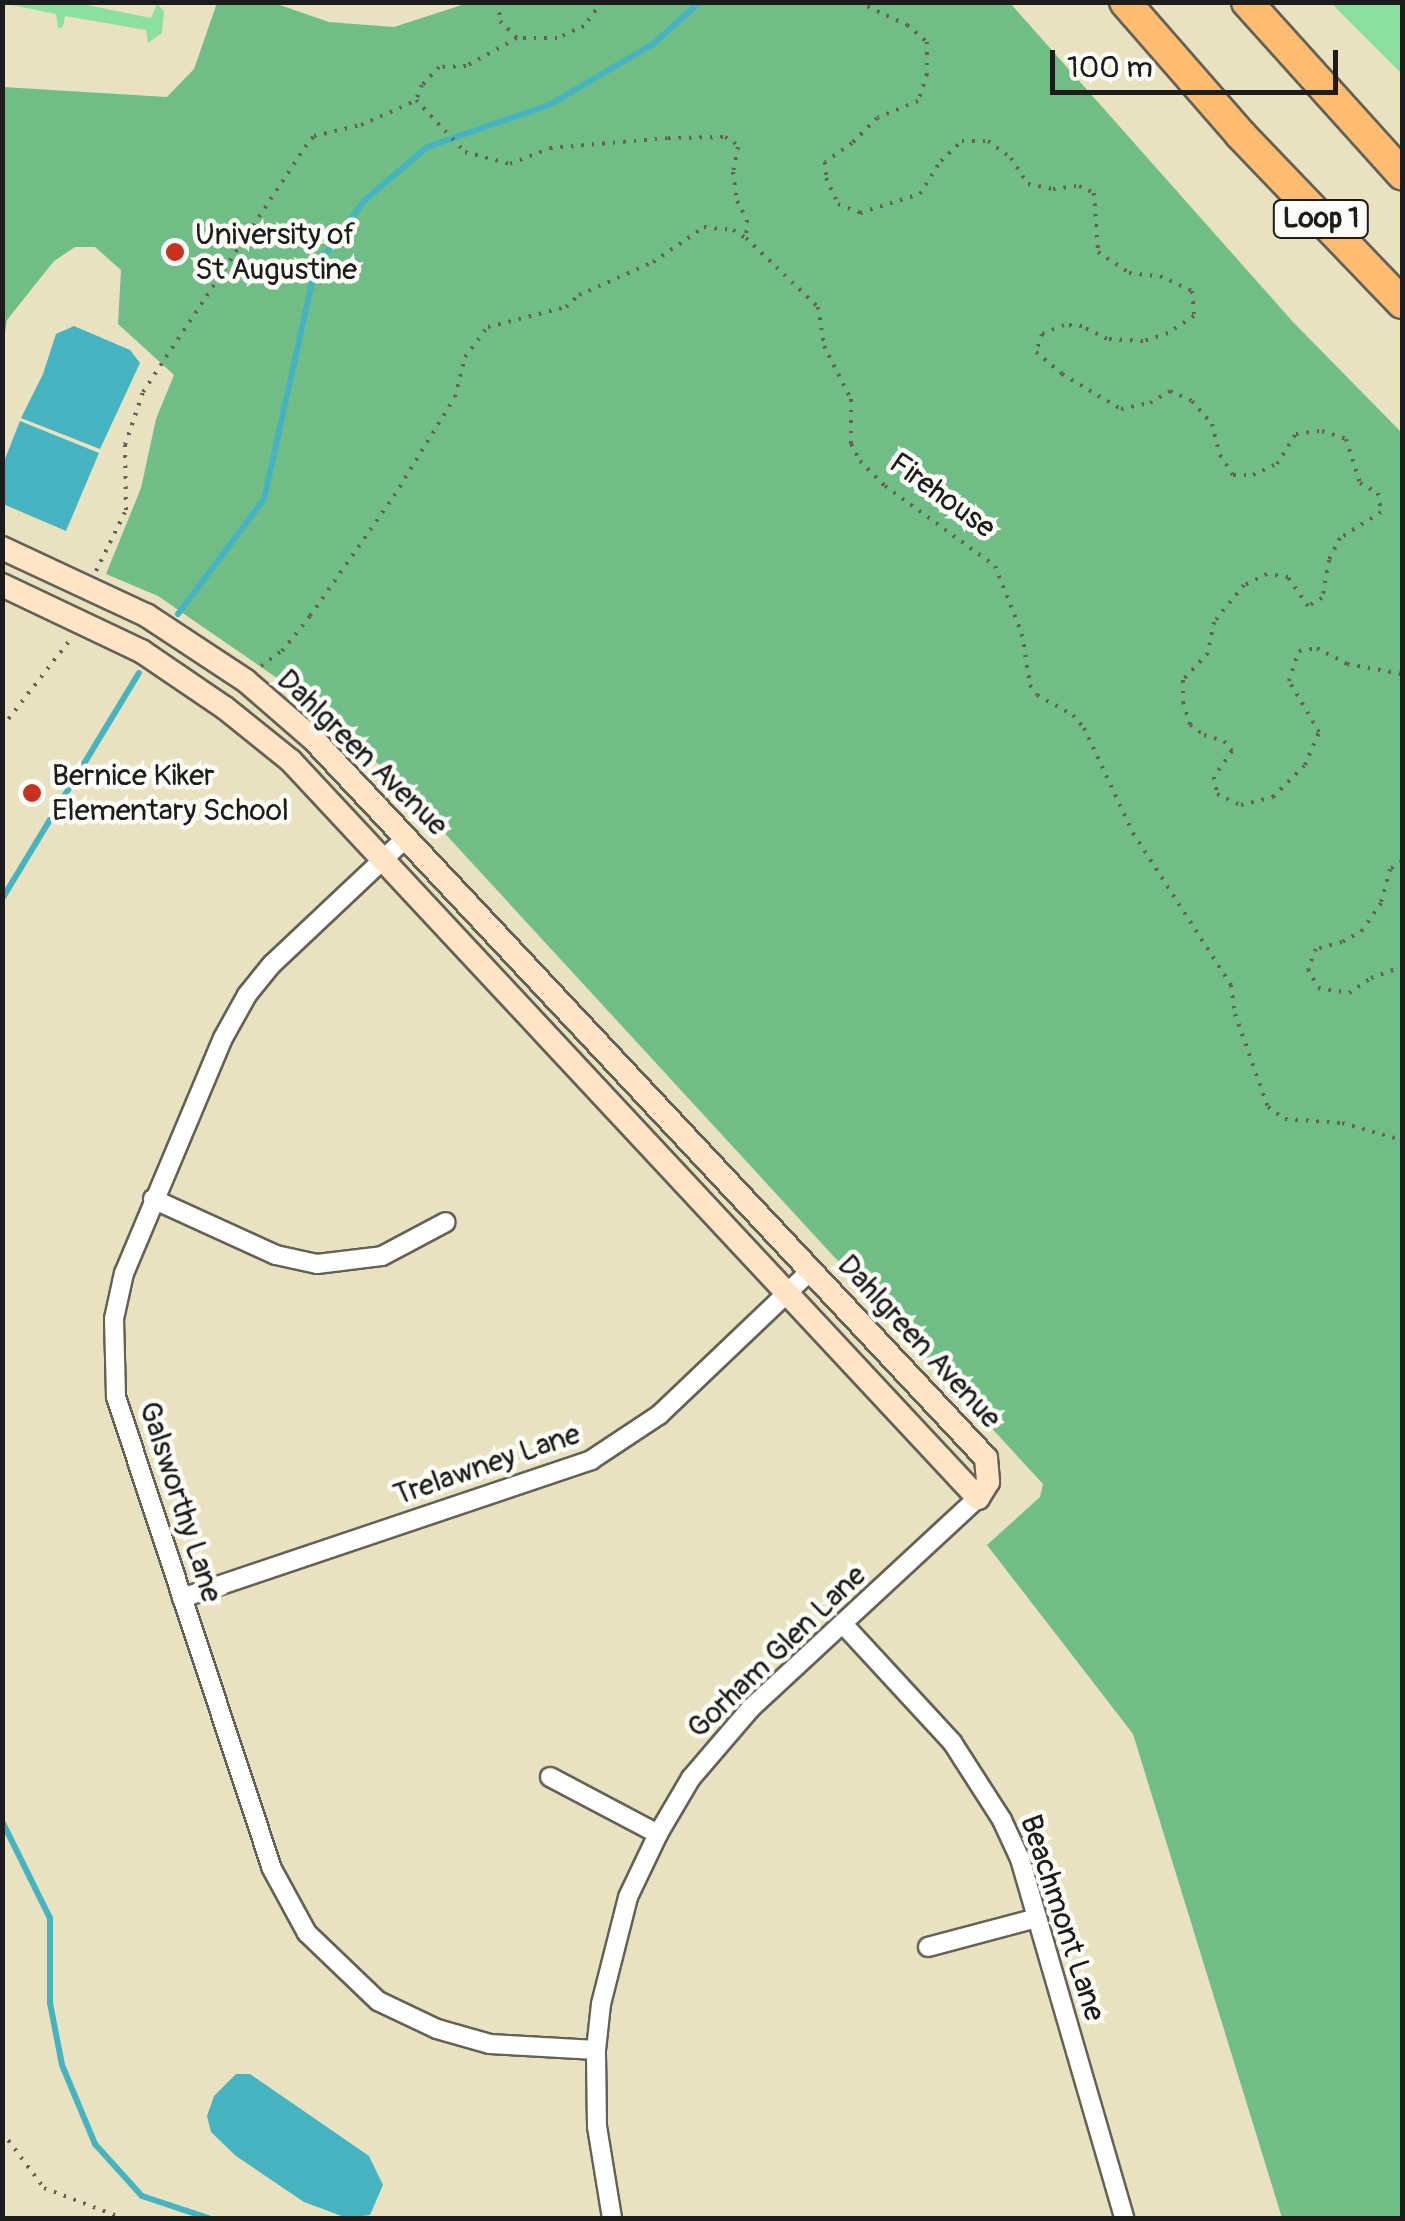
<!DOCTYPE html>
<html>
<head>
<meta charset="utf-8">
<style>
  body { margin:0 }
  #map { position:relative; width:1405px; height:2221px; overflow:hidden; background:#e9e2c1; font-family:Pangolin,sans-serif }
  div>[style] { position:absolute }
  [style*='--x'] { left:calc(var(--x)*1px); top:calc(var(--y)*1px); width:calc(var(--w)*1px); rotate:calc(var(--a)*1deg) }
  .green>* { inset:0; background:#8bdfa0 }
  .forest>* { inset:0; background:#70be86 }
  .water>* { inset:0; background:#46b4c0 }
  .stream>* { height:6px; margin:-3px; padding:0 3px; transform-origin:3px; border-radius:3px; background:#46b4c0 }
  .path>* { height:4px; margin-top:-2px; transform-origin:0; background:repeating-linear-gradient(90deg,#646156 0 2.5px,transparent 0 10.5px) }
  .roads { filter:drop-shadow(2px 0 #646156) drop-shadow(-2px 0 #646156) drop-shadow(0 2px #646156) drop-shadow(0 -2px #646156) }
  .street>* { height:18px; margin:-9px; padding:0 9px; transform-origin:9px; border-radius:9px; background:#fff }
  .secondary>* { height:22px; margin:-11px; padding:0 11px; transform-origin:11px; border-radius:11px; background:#ffe4c6 }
  .highway>* { height:30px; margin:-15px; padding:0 15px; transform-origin:15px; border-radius:15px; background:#febc70 }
  .dots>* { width:28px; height:28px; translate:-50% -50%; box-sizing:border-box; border:5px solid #fdfcf7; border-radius:50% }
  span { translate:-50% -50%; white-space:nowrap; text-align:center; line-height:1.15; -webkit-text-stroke:9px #fdfcf7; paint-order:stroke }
  .shield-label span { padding:2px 8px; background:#fdfcf7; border:2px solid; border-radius:8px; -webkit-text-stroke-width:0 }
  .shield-label { font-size:28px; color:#1c1c1c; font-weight:700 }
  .poi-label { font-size:30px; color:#1c1c1c }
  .left { translate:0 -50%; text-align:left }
  .street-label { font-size:30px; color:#1c1c1c }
  .frame { position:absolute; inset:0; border:5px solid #1c1c1c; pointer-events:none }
  .scale { position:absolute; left:1050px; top:50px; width:288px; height:45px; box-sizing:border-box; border:5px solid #1c1c1c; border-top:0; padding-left:12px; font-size:30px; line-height:35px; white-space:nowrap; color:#1c1c1c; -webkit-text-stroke:8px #fdfcf7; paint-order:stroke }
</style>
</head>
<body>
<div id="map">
  <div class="green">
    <div style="clip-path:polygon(2px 3px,77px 3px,151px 18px,157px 4px,164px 11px,162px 33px,148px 43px,146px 30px,65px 16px,63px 27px,58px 28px,56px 14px)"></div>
    <div style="clip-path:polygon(1331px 3px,1402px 3px,1402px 74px)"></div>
  </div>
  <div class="forest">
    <div style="clip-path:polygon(468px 3px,1010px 3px,1293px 322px,1402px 433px,1402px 2218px,1282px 2218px,1133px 1734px,987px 1545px,1040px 1497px,1043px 1484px,392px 776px,290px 687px,158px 596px,106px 574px,141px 488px,156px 419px,174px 375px,118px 324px,121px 270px,95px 247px,75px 247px,54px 261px,7px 320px,3px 344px,3px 87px,167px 97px,194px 69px,217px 3px,274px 3px,329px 22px,394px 27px)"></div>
  </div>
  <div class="water">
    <div style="clip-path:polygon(74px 326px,130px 350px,140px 363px,100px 449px,21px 418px,43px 374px,56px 334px)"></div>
    <div style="clip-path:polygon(20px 421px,99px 453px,66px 531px,3px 504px,3px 464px)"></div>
    <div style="clip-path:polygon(236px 2074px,250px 2074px,369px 2156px,383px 2185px,370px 2215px,347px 2218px,304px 2202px,236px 2156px,211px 2132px,207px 2116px,214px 2096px)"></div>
  </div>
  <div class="stream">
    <div style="--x:178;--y:614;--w:144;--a:-53.2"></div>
    <div style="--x:264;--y:499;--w:236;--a:-77.5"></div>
    <div style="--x:315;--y:269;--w:84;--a:-54.2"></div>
    <div style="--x:364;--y:201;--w:83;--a:-40.6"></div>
    <div style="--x:427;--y:147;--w:129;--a:-19"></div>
    <div style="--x:549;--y:105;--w:121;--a:-30.4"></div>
    <div style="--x:653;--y:44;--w:63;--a:-41.8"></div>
    <div style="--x:2;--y:899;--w:264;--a:-58.8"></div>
    <div style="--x:2;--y:1821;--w:108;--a:63.7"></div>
    <div style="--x:50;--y:1918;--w:85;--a:90"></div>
    <div style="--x:50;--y:2003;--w:63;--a:79"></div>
    <div style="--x:62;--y:2065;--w:86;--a:67.3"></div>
    <div style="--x:95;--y:2144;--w:70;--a:47.9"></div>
    <div style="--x:142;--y:2196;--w:70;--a:18.4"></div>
  </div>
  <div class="path">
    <div style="--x:498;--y:2;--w:19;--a:84"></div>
    <div style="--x:500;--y:21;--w:24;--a:45"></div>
    <div style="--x:602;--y:2;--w:30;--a:127"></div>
    <div style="--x:584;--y:26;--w:30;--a:156"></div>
    <div style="--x:557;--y:38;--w:40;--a:180"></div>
    <div style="--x:517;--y:38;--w:58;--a:151.2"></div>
    <div style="--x:466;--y:66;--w:27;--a:178"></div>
    <div style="--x:439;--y:67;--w:25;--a:133"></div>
    <div style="--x:422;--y:85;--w:16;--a:112"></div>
    <div style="--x:416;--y:100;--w:71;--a:46.7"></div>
    <div style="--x:465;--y:152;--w:47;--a:14.9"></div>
    <div style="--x:510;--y:164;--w:43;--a:-21.8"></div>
    <div style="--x:550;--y:148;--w:118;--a:-4.8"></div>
    <div style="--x:668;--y:138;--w:57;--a:-1"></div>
    <div style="--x:725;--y:137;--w:10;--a:29"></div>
    <div style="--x:734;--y:142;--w:6;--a:51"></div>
    <div style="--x:738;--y:147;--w:25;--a:101"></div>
    <div style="--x:733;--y:172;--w:29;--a:82"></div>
    <div style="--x:737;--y:201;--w:21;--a:62"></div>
    <div style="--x:747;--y:220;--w:18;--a:93"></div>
    <div style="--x:746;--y:238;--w:100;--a:43.8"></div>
    <div style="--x:818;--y:307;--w:39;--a:81"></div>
    <div style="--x:824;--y:346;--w:59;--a:63"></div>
    <div style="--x:851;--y:399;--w:45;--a:90"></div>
    <div style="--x:851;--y:444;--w:19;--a:62"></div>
    <div style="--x:860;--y:461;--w:35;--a:45"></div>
    <div style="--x:885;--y:486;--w:136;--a:36"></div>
    <div style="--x:995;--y:566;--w:73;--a:68.3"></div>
    <div style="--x:1022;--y:634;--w:52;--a:81.1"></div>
    <div style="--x:1030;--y:685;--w:12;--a:55"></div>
    <div style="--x:1037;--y:695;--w:41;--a:29.1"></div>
    <div style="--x:1073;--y:715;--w:17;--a:50"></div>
    <div style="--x:1084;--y:728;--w:116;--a:65"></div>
    <div style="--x:1133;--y:833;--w:181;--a:57.2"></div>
    <div style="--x:1231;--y:985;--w:29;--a:82"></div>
    <div style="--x:1235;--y:1014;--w:99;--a:70.5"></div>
    <div style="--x:1268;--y:1107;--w:21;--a:35"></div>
    <div style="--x:1285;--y:1119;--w:57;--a:4"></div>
    <div style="--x:1342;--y:1123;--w:62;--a:15.8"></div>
    <div style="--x:858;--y:2;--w:54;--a:25.1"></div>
    <div style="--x:907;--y:25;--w:26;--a:40"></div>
    <div style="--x:927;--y:42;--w:32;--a:90"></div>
    <div style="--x:927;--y:74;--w:28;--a:108"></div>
    <div style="--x:918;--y:101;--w:44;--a:157.5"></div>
    <div style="--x:877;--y:118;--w:35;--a:135"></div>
    <div style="--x:852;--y:143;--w:33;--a:145"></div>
    <div style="--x:825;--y:162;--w:16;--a:86"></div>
    <div style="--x:826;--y:178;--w:29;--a:65"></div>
    <div style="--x:838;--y:204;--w:24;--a:22"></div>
    <div style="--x:860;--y:213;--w:63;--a:-17.6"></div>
    <div style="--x:920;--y:194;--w:39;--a:-58"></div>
    <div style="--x:941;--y:161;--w:29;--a:-44"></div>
    <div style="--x:962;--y:141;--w:26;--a:0"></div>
    <div style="--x:988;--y:141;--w:29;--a:36"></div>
    <div style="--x:1011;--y:158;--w:31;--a:57"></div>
    <div style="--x:1028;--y:184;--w:25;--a:11"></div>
    <div style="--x:1053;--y:189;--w:26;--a:-7"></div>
    <div style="--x:1079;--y:186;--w:17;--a:25"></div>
    <div style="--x:1094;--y:193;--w:59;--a:86.1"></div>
    <div style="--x:1098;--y:252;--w:37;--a:34"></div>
    <div style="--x:1129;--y:273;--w:31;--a:6"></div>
    <div style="--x:1160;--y:276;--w:35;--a:25"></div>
    <div style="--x:1192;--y:291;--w:25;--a:85"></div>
    <div style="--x:1194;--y:316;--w:31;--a:147"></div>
    <div style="--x:1168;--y:333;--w:26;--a:162"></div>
    <div style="--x:1143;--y:341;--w:36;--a:-177"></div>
    <div style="--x:1107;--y:339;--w:28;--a:-153"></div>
    <div style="--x:1082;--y:326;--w:18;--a:-177"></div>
    <div style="--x:1064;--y:325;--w:24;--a:158"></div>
    <div style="--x:1042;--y:334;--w:19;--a:108"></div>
    <div style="--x:1036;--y:352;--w:34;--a:40"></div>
    <div style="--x:1062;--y:374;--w:69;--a:30.7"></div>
    <div style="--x:1121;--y:409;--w:30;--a:-12"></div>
    <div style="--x:1150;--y:403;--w:23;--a:-31"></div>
    <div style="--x:1170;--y:391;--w:24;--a:24"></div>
    <div style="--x:1192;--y:401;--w:30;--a:49"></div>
    <div style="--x:1212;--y:424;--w:32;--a:76"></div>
    <div style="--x:1220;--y:455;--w:24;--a:57"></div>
    <div style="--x:1233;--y:475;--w:20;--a:0"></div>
    <div style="--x:1253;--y:475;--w:26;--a:-25"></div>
    <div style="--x:1277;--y:464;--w:36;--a:-58"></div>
    <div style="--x:1296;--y:434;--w:26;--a:-7"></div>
    <div style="--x:1322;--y:431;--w:25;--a:18"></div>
    <div style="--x:1346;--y:439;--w:46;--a:72.3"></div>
    <div style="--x:1360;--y:483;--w:21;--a:29"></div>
    <div style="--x:1378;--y:493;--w:19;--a:81"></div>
    <div style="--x:1381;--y:512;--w:49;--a:147.6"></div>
    <div style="--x:1340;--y:538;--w:25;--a:117"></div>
    <div style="--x:1329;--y:560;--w:39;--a:100"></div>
    <div style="--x:1322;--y:598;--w:16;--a:150"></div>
    <div style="--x:1308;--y:606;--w:35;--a:-125"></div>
    <div style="--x:1288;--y:577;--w:21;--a:-172"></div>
    <div style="--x:1267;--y:574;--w:25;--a:154"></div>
    <div style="--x:1244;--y:585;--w:48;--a:129"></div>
    <div style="--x:1214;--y:622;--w:32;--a:101"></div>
    <div style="--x:1208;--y:653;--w:37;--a:133"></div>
    <div style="--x:1183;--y:680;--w:22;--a:90"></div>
    <div style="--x:1183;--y:702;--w:24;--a:73"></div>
    <div style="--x:1190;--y:725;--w:17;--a:36"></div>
    <div style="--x:1204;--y:735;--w:21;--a:17"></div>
    <div style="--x:1224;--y:741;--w:13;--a:51"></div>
    <div style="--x:1232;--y:751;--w:32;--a:125"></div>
    <div style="--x:1214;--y:777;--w:17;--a:80"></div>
    <div style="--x:1217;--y:794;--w:26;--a:25"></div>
    <div style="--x:1241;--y:805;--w:33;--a:-14"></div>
    <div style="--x:1273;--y:797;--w:45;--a:-45"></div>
    <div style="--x:1305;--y:765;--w:36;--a:-67"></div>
    <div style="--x:1319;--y:732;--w:59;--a:-120.5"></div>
    <div style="--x:1289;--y:681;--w:32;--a:-72"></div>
    <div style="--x:1299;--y:651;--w:18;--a:-9"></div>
    <div style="--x:1317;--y:648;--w:34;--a:28"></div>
    <div style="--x:1347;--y:664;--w:56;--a:10.3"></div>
    <div style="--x:96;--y:571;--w:68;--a:-63.8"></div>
    <div style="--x:126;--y:510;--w:65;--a:-90.9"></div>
    <div style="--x:125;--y:445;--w:56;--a:-71.2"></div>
    <div style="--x:143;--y:392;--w:294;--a:-56.5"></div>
    <div style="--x:305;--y:147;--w:14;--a:-51"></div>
    <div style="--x:314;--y:136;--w:48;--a:-13.2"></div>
    <div style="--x:361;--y:125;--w:59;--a:-24"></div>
    <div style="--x:261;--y:666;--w:26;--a:-36"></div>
    <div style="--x:282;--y:651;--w:45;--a:-51.3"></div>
    <div style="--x:310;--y:616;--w:146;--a:-55"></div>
    <div style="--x:394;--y:496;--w:116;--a:-58.4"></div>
    <div style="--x:455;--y:397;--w:41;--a:-76"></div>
    <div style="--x:465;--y:357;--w:38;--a:-53"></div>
    <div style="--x:488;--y:327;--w:81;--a:-14.4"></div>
    <div style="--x:566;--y:307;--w:18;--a:-43"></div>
    <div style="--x:579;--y:295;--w:81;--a:-24"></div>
    <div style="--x:653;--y:262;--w:62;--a:-34.5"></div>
    <div style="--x:704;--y:227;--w:29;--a:6"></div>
    <div style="--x:733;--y:230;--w:15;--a:32"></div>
    <div style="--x:2;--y:727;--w:110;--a:-52"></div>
    <div style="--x:1402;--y:861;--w:14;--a:146"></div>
    <div style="--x:1390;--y:869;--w:35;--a:105"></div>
    <div style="--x:1381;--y:903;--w:32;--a:124"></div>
    <div style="--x:1363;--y:930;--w:24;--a:150"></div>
    <div style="--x:1342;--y:942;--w:27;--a:165"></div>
    <div style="--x:1316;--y:949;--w:22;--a:112"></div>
    <div style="--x:1308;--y:969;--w:21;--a:62"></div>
    <div style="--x:1318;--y:988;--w:31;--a:9"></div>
    <div style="--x:1349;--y:993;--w:27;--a:-34"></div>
    <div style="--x:1371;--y:978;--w:33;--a:-20"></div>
    <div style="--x:2;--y:2132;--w:70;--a:53.1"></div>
    <div style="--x:44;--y:2188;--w:84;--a:21"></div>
  </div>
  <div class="roads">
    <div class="street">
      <div style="--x:407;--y:837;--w:185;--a:136.7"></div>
      <div style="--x:272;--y:964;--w:40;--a:129"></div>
      <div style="--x:247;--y:995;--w:49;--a:119.2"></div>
      <div style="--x:223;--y:1038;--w:255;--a:112.8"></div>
      <div style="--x:124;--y:1273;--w:47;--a:102.3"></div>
      <div style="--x:114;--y:1319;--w:78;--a:88.5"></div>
      <div style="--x:116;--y:1397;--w:495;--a:71.7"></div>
      <div style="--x:271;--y:1867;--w:75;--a:61.4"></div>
      <div style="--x:307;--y:1933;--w:98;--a:43.8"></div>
      <div style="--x:378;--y:2001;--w:65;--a:25.4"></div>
      <div style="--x:437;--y:2029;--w:55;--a:15.8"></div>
      <div style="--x:490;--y:2044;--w:106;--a:3.2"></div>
      <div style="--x:153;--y:1199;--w:135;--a:24.5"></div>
      <div style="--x:276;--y:1255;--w:42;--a:12.4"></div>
      <div style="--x:317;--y:1264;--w:65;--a:-7"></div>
      <div style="--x:382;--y:1256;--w:72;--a:-28"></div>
      <div style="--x:182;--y:1598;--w:432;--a:-18.6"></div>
      <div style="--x:591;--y:1460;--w:82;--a:-33.5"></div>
      <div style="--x:659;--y:1415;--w:210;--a:-43.6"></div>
      <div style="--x:843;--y:1624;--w:161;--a:47.3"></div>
      <div style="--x:952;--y:1742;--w:93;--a:57.3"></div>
      <div style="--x:1002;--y:1820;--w:43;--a:65.2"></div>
      <div style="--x:1020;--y:1859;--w:374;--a:73.8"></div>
      <div style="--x:550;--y:1777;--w:122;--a:27.8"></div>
      <div style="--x:928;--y:1947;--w:113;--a:-14.9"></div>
      <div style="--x:612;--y:2218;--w:93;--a:-99.3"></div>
      <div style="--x:597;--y:2126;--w:76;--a:-90.8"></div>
      <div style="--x:596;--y:2050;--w:46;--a:-83.8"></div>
      <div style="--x:601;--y:2004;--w:110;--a:-75.8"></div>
      <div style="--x:628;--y:1897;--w:70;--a:-64.5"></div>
      <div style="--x:658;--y:1834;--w:65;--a:-59.5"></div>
      <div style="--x:691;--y:1778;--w:92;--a:-49.4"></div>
      <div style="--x:751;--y:1708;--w:309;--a:-42.8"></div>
    </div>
    <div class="secondary">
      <div style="--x:2;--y:548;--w:159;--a:25"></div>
      <div style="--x:146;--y:615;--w:120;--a:33.4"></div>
      <div style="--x:246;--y:681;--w:90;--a:40.9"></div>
      <div style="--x:314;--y:740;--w:983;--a:46.9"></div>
      <div style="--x:986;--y:1458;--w:24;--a:85"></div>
      <div style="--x:988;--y:1482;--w:19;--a:122"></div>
      <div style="--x:978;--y:1498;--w:1008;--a:-132.99"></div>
      <div style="--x:291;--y:761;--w:85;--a:-141.2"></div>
      <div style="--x:225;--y:708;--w:102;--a:-145.8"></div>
      <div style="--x:141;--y:651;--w:154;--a:-154.6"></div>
    </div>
    <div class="highway">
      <div style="--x:1125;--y:2;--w:175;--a:48.9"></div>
      <div style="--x:1240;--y:134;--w:234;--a:46.2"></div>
      <div style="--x:1247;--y:2;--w:232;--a:48"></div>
    </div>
  </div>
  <div class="dots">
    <div style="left:175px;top:252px;background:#c8321e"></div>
    <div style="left:32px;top:793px;background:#c8321e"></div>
  </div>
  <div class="shield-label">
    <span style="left:1321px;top:219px">Loop 1</span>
  </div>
  <div class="poi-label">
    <span class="left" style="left:195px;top:252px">University of<br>St Augustine</span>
    <span class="left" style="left:52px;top:793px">Bernice Kiker<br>Elementary School</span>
  </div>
  <div class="street-label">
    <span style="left:942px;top:496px;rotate:36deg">Firehouse</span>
    <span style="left:362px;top:753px;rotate:44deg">Dahlgreen Avenue</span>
    <span style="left:919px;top:1342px;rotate:47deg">Dahlgreen Avenue</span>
    <span style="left:487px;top:1465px;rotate:-19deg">Trelawney Lane</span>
    <span style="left:180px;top:1502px;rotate:72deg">Galsworthy Lane</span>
    <span style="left:777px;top:1652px;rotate:-44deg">Gorham Glen Lane</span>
    <span style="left:1062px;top:1918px;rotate:72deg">Beachmont Lane</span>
  </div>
  <div class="frame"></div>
  <div class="scale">100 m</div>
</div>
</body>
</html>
